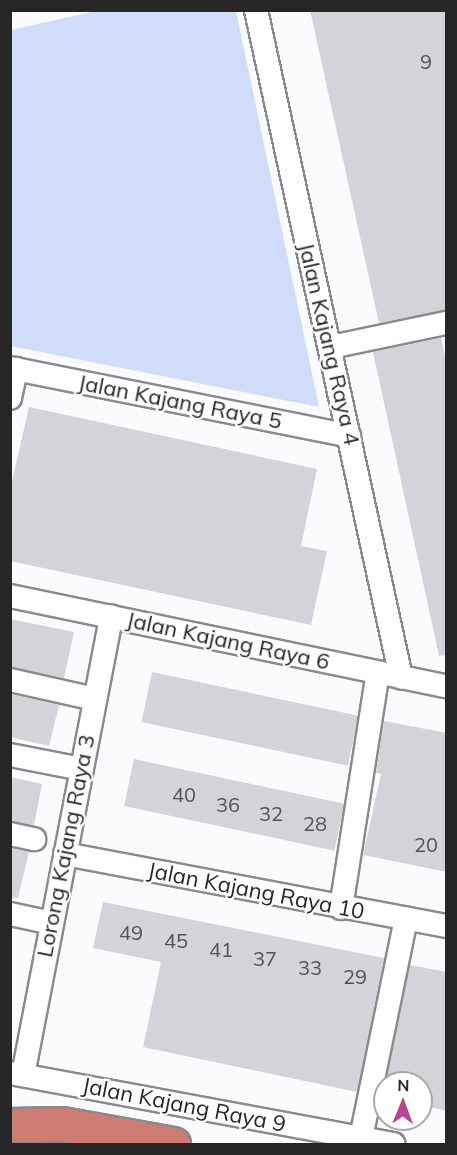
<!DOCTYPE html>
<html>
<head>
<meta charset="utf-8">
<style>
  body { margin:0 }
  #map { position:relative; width:457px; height:1155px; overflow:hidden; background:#fafbfd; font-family:Mulish,sans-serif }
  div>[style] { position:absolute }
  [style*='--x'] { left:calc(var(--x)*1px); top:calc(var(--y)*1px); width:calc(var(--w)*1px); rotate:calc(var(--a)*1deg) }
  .green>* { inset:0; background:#d0ddfa }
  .building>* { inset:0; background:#d3d4d7; transform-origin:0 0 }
  .roads { filter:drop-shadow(2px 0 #898a8d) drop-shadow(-2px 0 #898a8d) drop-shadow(0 2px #898a8d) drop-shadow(0 -2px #898a8d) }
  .minor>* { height:22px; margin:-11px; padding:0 11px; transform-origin:11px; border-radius:11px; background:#fff }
  .highway>* { height:33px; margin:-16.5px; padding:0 16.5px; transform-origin:16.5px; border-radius:16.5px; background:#ce7b73 }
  span { translate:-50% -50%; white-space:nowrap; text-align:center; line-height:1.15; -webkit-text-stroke:4.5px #fff; paint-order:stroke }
  .number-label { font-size:20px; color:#515253 }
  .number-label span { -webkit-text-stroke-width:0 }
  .street-label { font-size:22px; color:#262627 }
  .frame { position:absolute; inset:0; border:12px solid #262627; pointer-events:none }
  .north { position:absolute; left:373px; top:1071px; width:60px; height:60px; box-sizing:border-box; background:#fff; border:2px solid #a8a8a9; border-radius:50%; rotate:1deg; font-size:16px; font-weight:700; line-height:24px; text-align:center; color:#262627 }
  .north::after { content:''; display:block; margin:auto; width:21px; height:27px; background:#bb4295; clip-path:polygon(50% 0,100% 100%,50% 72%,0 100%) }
</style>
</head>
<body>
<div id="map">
  <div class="green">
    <div style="clip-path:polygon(100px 10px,236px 11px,319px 407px,11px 346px,11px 30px)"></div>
  </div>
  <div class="building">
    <div style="clip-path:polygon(310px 10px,447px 10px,447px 310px,379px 323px)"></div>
    <div style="clip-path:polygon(441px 338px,447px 364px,447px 655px,439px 656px,373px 352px)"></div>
    <div style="clip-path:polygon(29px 407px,317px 469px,301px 546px,327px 551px,311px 625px,10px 561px,10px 490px)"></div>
    <div style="clip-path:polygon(10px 619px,74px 632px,64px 678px,10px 667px)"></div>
    <div style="left:152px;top:672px;width:211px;height:51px;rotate:12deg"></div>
    <div style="clip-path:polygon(10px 694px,59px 705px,49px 746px,10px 737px)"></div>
    <div style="clip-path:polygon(384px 721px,447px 733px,447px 872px,363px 855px,381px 774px,376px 773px)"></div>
    <div style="left:134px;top:759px;width:215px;height:48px;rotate:12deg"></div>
    <div style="clip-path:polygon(10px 777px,42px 784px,34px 825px,10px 821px)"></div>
    <div style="clip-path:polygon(10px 848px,29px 852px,18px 898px,10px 897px)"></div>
    <div style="clip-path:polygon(103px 902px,384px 958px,357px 1092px,143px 1047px,161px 962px,93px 948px)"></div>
    <div style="clip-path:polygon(410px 965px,447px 972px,447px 1111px,421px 1105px,421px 1083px,386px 1083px)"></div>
  </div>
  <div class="roads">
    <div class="minor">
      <div style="--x:256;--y:10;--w:683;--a:77.74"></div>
      <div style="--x:331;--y:347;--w:117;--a:-11.8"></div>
      <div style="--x:10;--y:368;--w:346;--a:11.3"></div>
      <div style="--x:10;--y:398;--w:30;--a:-78"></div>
      <div style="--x:10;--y:596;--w:445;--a:11.7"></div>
      <div style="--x:10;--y:680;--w:87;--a:12.6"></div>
      <div style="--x:10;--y:755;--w:73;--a:11"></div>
      <div style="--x:10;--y:834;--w:25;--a:12"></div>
      <div style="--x:65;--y:854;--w:388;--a:10.7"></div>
      <div style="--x:341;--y:908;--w:238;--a:-81.1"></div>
      <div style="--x:10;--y:914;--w:43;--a:12.1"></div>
      <div style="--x:10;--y:1073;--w:390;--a:10.5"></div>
      <div style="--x:23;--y:1075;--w:467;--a:-79.1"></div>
      <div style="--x:361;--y:1138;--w:224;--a:-78.4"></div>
    </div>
    <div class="highway">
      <div style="--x:10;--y:1125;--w:52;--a:-1.1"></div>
      <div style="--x:62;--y:1124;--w:113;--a:10.2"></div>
    </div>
  </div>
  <div class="number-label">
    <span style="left:426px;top:61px">9</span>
    <span style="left:184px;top:794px">40</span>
    <span style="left:228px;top:804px">36</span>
    <span style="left:271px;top:813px">32</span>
    <span style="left:315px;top:823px">28</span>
    <span style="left:426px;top:844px">20</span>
    <span style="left:131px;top:932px">49</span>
    <span style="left:176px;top:940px">45</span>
    <span style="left:221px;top:949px">41</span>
    <span style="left:265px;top:958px">37</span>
    <span style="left:310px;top:967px">33</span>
    <span style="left:355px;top:976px">29</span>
  </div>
  <div class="street-label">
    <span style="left:329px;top:344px;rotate:77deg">Jalan Kajang Raya 4</span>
    <span style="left:180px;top:402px;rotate:11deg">Jalan Kajang Raya 5</span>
    <span style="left:228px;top:641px;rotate:12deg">Jalan Kajang Raya 6</span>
    <span style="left:66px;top:846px;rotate:-79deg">Lorong Kajang Raya 3</span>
    <span style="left:256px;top:891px;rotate:11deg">Jalan Kajang Raya 10</span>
    <span style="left:184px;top:1105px;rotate:11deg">Jalan Kajang Raya 9</span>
  </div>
  <div class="frame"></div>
  <div class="north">N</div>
</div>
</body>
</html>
